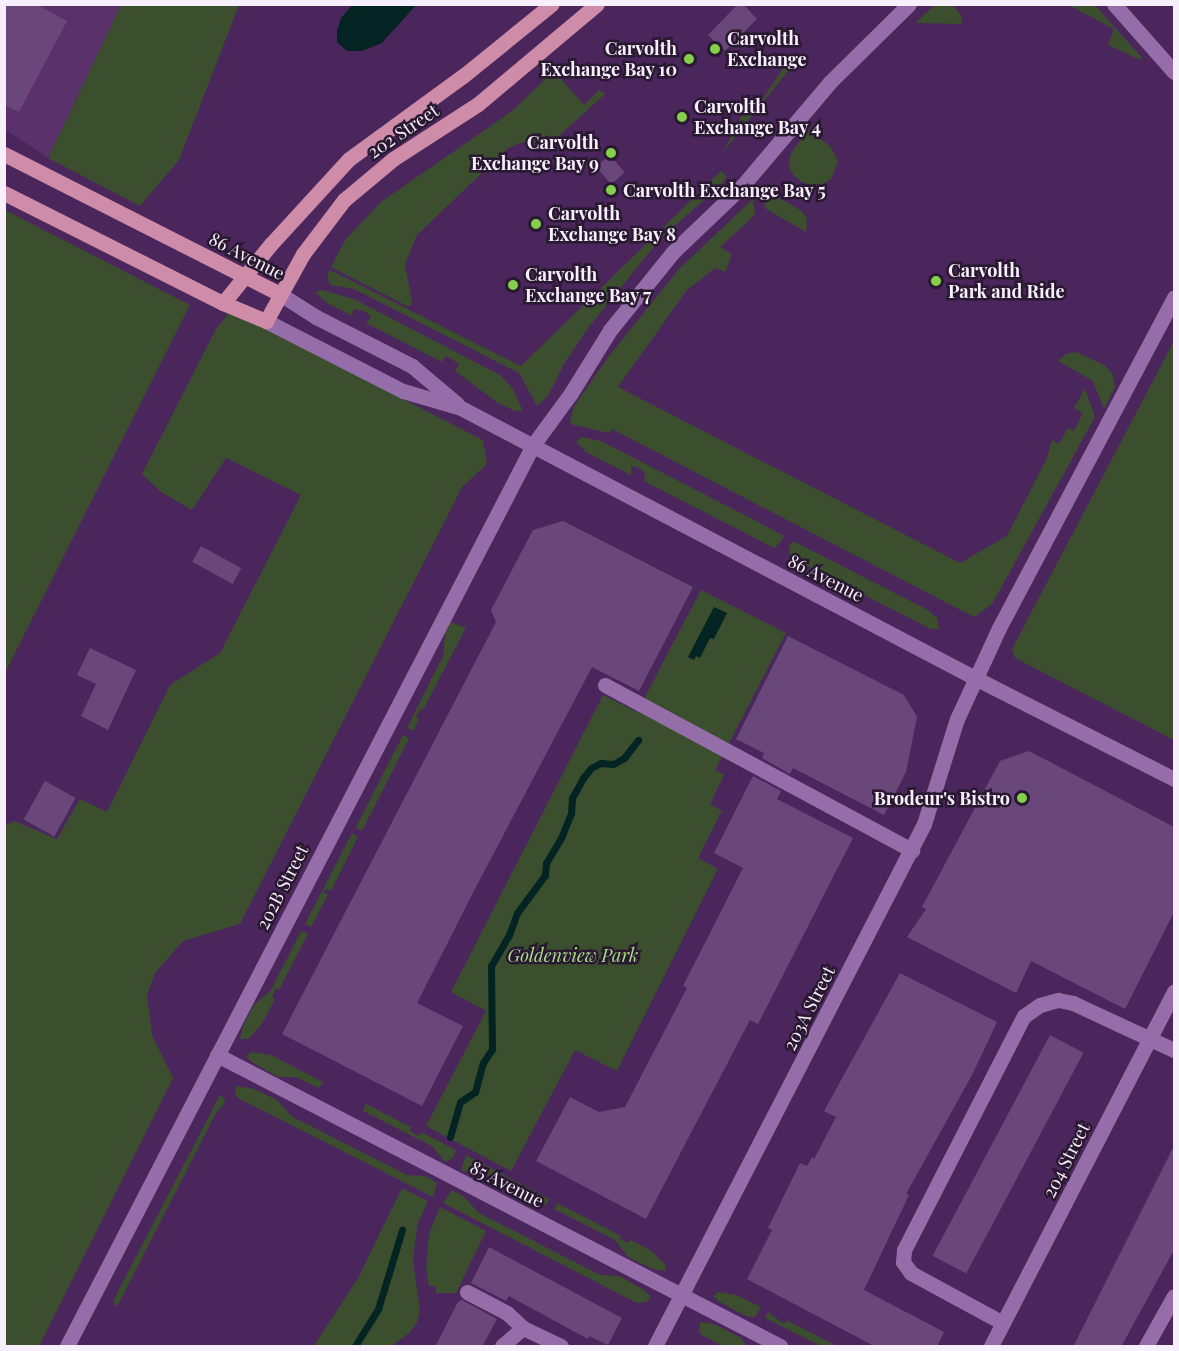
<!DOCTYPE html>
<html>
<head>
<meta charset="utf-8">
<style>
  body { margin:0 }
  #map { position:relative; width:1179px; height:1351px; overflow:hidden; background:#4b265c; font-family:"Playfair Display",serif }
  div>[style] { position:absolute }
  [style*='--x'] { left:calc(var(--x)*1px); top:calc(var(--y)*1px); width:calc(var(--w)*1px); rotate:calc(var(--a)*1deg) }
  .built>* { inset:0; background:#5a316b }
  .green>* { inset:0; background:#3b4f2e; transform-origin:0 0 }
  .water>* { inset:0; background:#042423 }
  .stream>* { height:7px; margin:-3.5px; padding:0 3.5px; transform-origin:3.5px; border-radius:3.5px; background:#042423 }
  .building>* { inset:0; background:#6a477a; transform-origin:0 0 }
  .minor>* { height:15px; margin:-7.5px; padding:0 7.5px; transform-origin:7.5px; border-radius:7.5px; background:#956da9 }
  .major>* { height:15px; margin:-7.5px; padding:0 7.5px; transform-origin:7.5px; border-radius:7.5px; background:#ce8ca8 }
  .dots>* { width:16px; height:16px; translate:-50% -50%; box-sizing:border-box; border:3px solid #281830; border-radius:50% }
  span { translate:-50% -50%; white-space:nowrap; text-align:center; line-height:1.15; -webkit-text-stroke:5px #281830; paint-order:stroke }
  .poi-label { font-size:18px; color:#f8effc; font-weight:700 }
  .left { translate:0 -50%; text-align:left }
  .right { translate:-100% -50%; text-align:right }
  .street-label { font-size:18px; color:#f8effc }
  .park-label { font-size:18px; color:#abde8b; font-style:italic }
  .frame { position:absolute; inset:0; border:6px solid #f8effc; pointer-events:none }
</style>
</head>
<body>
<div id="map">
  <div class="built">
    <div style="clip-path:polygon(4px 5px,121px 5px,48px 158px,5px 129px)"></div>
  </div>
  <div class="green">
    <div style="clip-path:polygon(121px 5px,239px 5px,179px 160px,140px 206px,48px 158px)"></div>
    <div style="clip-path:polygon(935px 5px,952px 5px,962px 16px,961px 24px,915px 23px)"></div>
    <div style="clip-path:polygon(1069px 5px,1095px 5px,1142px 58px,1140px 60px,1108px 45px,1114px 29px)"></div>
    <div style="clip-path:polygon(791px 56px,796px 61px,723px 152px,744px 111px,762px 100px)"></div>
    <div style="clip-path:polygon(554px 71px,584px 105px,599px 90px,605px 94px,559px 136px,547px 141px,520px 143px,507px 149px,417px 235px,405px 264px,412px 302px,409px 307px,331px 267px,345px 240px,381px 202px,512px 111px)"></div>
    <div style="clip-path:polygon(808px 130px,830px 146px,838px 161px,831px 179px,820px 186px,803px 183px,794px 176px,790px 170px,789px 161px,791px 153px)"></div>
    <div style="clip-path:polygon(721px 171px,727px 176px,721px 185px,662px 237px,643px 260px,588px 328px,564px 364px,548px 396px,537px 406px,519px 373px,354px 289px,330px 285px,327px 276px,330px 270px,521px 366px)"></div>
    <div style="clip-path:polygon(761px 194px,774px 195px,802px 211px,807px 219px,806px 232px,766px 209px)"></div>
    <div style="clip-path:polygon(753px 199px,755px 213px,753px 217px,720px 247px,732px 254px,725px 272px,715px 268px,687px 290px,618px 387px,960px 563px,1007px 536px,1047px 458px,1052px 440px,1059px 444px,1068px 428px,1074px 431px,1083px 413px,1074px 408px,1085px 388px,1095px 417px,996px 597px,991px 605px,974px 617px,612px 429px,609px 433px,570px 424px,573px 408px,609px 356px,679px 269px)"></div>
    <div style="clip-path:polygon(5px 210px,190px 305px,5px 673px,4px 210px)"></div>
    <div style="clip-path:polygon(322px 290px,354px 299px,500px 375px,513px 389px,523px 411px,515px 411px,498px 403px,455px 371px,459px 364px,450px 358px,445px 356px,442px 362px,366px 323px,371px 317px,366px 312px,354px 309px,352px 316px,327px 303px,315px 292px)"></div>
    <div style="clip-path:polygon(229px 313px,240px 316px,483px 440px,487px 464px,462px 487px,240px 924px,183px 941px,155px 973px,147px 995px,152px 1035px,173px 1078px,39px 1346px,5px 1346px,5px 826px,14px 821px,57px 839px,80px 799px,107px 812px,170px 685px,220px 653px,301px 495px,226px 458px,192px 510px,161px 492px,142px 474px,216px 329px)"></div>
    <div style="clip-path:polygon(1174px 341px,1174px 740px,1015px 658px,1012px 649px)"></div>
    <div style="clip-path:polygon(1076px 352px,1104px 365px,1112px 373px,1115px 387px,1104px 409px,1093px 381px,1058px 361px,1066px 354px)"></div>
    <div style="clip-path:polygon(581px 437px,601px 441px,758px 522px,784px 536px,780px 543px,774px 548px,644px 481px,645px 473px,637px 467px,631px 466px,631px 475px,586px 452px,576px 442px)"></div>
    <div style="clip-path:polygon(793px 541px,928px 610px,937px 618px,939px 629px,931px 629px,790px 557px,789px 548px)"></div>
    <div style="clip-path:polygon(701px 590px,786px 633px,715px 770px,724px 775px,710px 804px,722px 811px,698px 858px,718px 869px,617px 1071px,575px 1050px,511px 1171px,426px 1126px,486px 1011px,451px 992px,603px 695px,637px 712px)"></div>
    <div style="clip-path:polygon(451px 622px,466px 628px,423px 710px,420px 709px,416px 717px,419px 719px,413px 731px,407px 728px,443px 656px,445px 634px)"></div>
    <div style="left:403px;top:735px;width:7px;height:104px;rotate:27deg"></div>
    <div style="clip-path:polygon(352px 833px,358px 837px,331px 891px,326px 889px,323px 892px,328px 895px,311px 927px,305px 924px)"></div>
    <div style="clip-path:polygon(301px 931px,308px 934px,279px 990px,276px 988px,272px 997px,275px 999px,262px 1024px,248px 1039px,240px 1039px,243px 1026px,254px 1005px,271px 990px)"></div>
    <div style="clip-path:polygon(252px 1052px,271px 1055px,323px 1082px,319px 1088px,296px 1077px,278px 1077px,252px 1062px,246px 1056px)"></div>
    <div style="clip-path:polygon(236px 1086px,254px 1089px,277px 1100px,291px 1116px,407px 1175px,425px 1176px,437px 1183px,433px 1197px,238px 1098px,235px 1094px)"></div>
    <div style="clip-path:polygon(220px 1095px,225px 1099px,224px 1104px,216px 1113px,117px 1307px,113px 1301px)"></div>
    <div style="clip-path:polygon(366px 1104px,411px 1127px,410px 1131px,418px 1136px,421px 1132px,456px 1150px,453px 1158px,445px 1162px,432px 1146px,363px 1111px)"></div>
    <div style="clip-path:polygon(466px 1155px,549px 1199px,546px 1205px,483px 1173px,461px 1171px)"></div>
    <div style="clip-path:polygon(402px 1188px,428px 1201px,418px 1223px,415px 1242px,413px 1261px,420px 1310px,417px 1322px,410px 1332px,392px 1346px,314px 1346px,358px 1278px)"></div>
    <div style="clip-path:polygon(452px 1190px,463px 1196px,479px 1213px,600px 1275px,619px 1276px,644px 1290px,651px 1297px,646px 1302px,637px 1303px,443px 1203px)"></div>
    <div style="clip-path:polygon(557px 1203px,621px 1236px,620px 1239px,628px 1243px,630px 1240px,650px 1250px,665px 1264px,666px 1271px,653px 1269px,628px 1257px,615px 1240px,554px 1209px)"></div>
    <div style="clip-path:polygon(440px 1207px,486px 1231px,456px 1293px,436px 1293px,435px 1286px,429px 1286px,426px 1269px,429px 1233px)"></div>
    <div style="clip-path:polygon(718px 1292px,736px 1295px,761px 1307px,755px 1317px,746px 1316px,718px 1301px,713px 1296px)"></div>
    <div style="clip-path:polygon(768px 1312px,784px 1324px,786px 1320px,837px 1346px,821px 1346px,765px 1318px)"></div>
    <div style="clip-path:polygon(700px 1322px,714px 1324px,741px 1338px,747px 1346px,723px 1346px,703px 1336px,699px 1332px)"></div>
  </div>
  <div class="water">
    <div style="clip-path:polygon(352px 5px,352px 4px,416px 5px,382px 43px,362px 51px,347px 51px,337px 42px,337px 31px,341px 18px)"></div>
    <div style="clip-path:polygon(714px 607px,727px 613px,714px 639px,710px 638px,700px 658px,696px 656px,694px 660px,688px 657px)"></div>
  </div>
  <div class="stream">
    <div style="--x:450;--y:1137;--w:36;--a:-74"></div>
    <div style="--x:460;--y:1102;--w:18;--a:-34"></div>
    <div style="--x:475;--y:1092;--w:30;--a:-75"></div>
    <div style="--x:483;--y:1063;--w:17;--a:-57"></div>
    <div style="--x:492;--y:1049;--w:83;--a:-90.7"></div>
    <div style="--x:491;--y:966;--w:36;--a:-60"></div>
    <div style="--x:509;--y:935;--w:23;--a:-70"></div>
    <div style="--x:517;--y:913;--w:47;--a:-53.6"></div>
    <div style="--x:545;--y:875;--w:12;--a:-85"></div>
    <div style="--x:546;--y:863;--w:29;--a:-59"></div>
    <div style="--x:561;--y:838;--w:27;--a:-68"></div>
    <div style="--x:571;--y:813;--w:15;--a:-86"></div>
    <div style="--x:572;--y:798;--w:23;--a:-61"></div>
    <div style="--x:583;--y:778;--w:13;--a:-51"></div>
    <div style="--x:591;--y:768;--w:11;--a:-27"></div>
    <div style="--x:601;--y:763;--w:12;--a:5"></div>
    <div style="--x:613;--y:764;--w:13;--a:-29"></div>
    <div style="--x:624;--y:758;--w:23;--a:-52"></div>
    <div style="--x:355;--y:1346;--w:44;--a:-58.1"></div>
    <div style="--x:378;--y:1309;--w:83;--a:-73.1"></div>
  </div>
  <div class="building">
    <div style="clip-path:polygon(4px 4px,36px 4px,67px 21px,19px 112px,4px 105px)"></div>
    <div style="clip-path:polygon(738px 4px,743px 4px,757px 19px,725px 51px,708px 35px)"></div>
    <div style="left:610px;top:155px;width:23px;height:18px;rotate:50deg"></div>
    <div style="clip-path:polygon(563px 521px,693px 587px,639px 691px,592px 667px,477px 885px,417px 1003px,463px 1026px,422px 1106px,282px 1034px,496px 622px,491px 610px,533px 530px)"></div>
    <div style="left:201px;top:546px;width:46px;height:18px;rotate:29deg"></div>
    <div style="clip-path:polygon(788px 636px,904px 695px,917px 717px,906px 772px,884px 815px,793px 768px,790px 774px,762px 758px,764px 753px,736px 739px)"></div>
    <div style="clip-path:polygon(90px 648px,136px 670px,108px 730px,81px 716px,96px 684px,77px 675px)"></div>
    <div style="clip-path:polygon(1029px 751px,1174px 827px,1174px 912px,1125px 1009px,1031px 961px,1016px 993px,907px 937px,926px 909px,922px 907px,1000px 761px)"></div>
    <div style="clip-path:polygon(753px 776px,781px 791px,777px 799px,853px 838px,758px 1024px,750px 1020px,646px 1219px,536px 1161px,570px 1097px,599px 1112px,625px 1107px,687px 988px,683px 986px,743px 868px,714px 853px)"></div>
    <div style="left:45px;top:781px;width:35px;height:44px;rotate:29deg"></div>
    <div style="clip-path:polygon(900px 973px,997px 1022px,972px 1075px,906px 1194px,909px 1195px,864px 1290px,944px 1332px,937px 1347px,876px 1347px,747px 1279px,772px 1230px,768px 1228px,800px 1163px,807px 1166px,812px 1157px,814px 1159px,836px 1117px,824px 1111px)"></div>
    <div style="left:1050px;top:1035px;width:38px;height:250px;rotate:28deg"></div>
    <div style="clip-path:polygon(1174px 1146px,1174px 1250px,1121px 1347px,1073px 1347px)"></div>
    <div style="clip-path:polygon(489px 1247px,622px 1318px,608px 1345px,589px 1336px,588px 1339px,509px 1296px,506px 1301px,471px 1283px)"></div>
    <div style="clip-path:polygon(462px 1300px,497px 1319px,482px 1347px,435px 1347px,458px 1302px)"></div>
  </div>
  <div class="minor">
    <div style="--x:1114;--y:4;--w:91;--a:48.6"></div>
    <div style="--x:280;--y:294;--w:43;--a:32.6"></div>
    <div style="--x:316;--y:317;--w:108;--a:27"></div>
    <div style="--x:412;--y:366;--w:59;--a:40.2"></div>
    <div style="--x:266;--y:321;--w:154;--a:27.1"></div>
    <div style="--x:403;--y:391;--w:60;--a:16.3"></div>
    <div style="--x:461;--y:408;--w:581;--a:27.71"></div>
    <div style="--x:975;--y:678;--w:223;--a:26.9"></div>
    <div style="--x:605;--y:685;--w:349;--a:28.3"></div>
    <div style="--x:217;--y:1055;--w:634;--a:27.33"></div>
    <div style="--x:467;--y:1292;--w:45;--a:27.7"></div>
    <div style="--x:507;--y:1313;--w:22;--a:43"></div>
    <div style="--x:1003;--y:1323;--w:105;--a:-151.5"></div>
    <div style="--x:911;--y:1273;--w:14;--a:-126"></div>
    <div style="--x:903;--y:1262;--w:12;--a:-85"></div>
    <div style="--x:904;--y:1250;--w:263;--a:-62.9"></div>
    <div style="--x:1024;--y:1016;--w:19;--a:-35"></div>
    <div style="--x:1040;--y:1005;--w:19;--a:-16"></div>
    <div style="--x:1058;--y:1000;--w:15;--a:11"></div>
    <div style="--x:1073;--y:1003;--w:111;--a:25"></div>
    <div style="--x:67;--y:1346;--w:1014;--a:-62.65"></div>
    <div style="--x:533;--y:445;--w:64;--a:-53.8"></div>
    <div style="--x:571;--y:393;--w:74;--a:-58.2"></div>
    <div style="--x:610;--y:330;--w:100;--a:-51.1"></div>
    <div style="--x:673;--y:252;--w:97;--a:-43.7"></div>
    <div style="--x:743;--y:185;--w:135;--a:-49.8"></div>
    <div style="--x:830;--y:82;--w:111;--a:-44.6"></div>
    <div style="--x:502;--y:1346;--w:28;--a:-41"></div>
    <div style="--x:523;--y:1328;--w:42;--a:25.3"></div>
    <div style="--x:655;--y:1346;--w:587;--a:-62.74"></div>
    <div style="--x:924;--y:824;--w:110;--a:-72.6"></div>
    <div style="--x:957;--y:719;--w:100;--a:-65.2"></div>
    <div style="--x:999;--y:628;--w:374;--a:-62.1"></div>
    <div style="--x:991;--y:1346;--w:399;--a:-62.7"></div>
    <div style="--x:1146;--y:1346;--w:57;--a:-60.8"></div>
  </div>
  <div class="major">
    <div style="--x:4;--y:154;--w:309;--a:26.9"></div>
    <div style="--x:4;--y:193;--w:245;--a:26.7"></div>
    <div style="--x:223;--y:303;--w:47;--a:22.7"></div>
    <div style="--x:266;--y:321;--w:77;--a:-61.1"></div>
    <div style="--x:303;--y:254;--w:68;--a:-52.8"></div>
    <div style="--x:344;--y:200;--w:64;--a:-39.9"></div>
    <div style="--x:393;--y:159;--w:101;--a:-32.9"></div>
    <div style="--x:478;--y:104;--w:155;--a:-40"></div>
    <div style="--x:223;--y:303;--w:76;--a:-50.9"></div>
    <div style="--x:271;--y:244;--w:115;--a:-47.5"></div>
    <div style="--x:349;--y:159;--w:141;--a:-36.1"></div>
    <div style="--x:463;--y:76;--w:114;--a:-39"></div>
  </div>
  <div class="dots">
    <div style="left:715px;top:49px;background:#85cf4d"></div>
    <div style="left:689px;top:59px;background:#85cf4d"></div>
    <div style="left:682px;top:117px;background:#85cf4d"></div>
    <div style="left:611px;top:153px;background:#85cf4d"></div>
    <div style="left:611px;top:190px;background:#85cf4d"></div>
    <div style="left:536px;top:224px;background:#85cf4d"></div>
    <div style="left:936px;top:281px;background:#85cf4d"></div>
    <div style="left:513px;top:285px;background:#85cf4d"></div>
    <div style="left:1022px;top:798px;background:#85cf4d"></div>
  </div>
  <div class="poi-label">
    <span class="left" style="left:727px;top:49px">Carvolth<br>Exchange</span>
    <span class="right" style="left:677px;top:59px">Carvolth<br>Exchange Bay 10</span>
    <span class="left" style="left:694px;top:117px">Carvolth<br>Exchange Bay 4</span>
    <span class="right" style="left:599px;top:153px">Carvolth<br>Exchange Bay 9</span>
    <span class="left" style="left:623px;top:190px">Carvolth Exchange Bay 5</span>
    <span class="left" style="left:548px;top:224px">Carvolth<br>Exchange Bay 8</span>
    <span class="left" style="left:948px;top:281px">Carvolth<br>Park and Ride</span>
    <span class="left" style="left:525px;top:285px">Carvolth<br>Exchange Bay 7</span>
    <span class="right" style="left:1010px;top:798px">Brodeur's Bistro</span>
  </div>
  <div class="street-label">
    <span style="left:403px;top:131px;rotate:-34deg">202 Street</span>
    <span style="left:247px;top:256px;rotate:27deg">86 Avenue</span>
    <span style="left:826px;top:578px;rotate:27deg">86 Avenue</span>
    <span style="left:282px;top:887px;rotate:-63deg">202B Street</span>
    <span style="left:809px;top:1008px;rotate:-63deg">203A Street</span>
    <span style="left:1066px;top:1160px;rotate:-63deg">204 Street</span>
    <span style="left:507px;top:1184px;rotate:27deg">85 Avenue</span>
  </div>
  <div class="park-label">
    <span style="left:573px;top:955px">Goldenview Park</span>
  </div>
  <div class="frame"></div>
</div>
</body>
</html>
